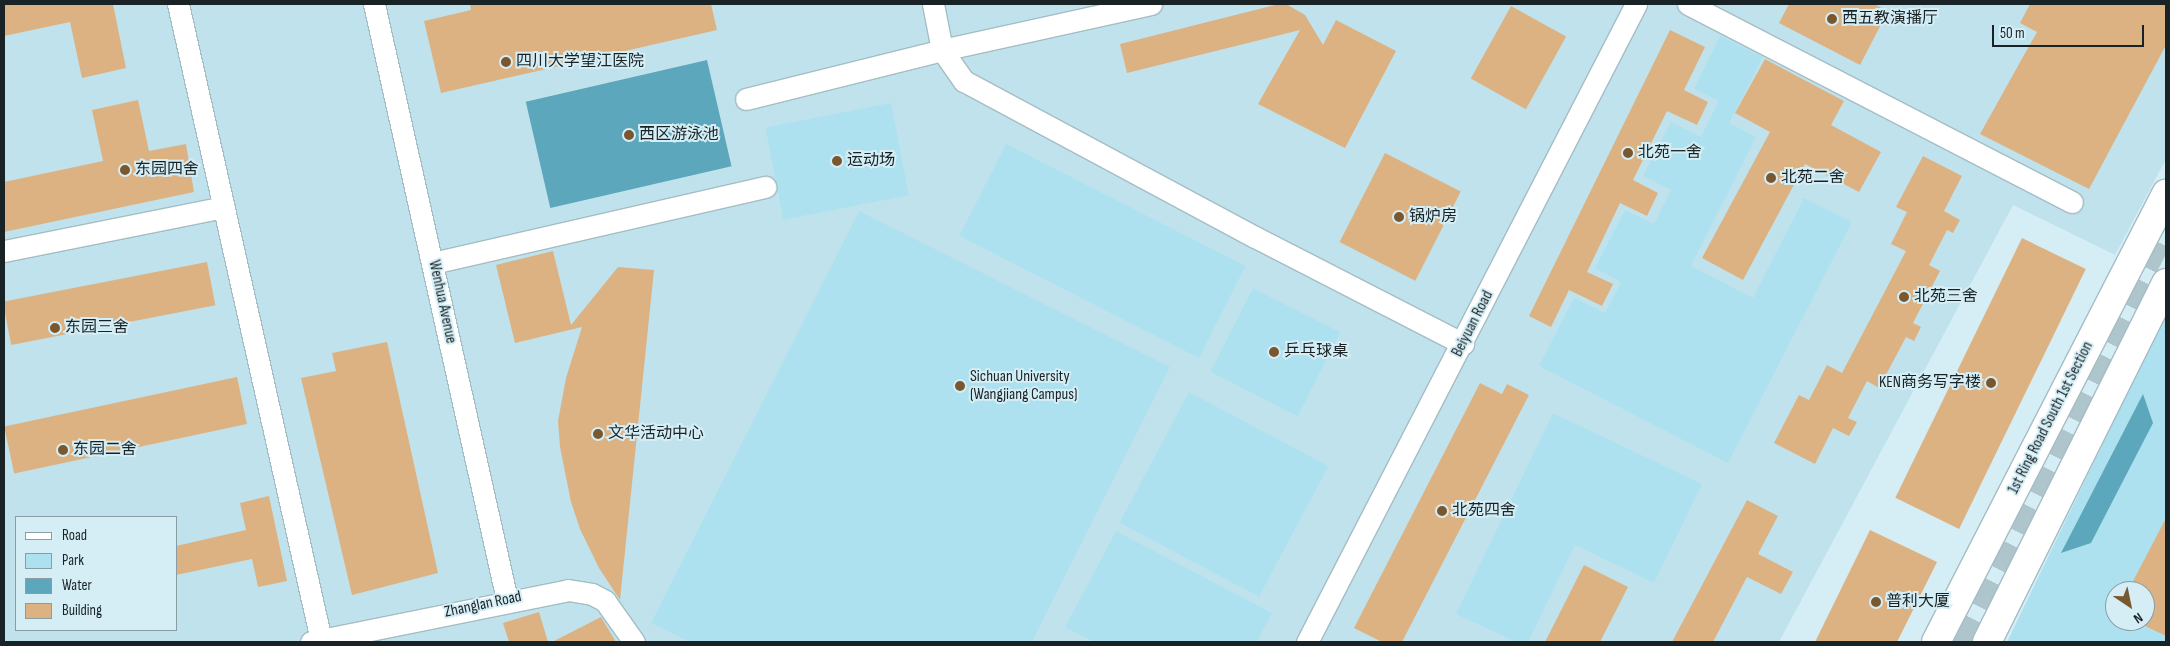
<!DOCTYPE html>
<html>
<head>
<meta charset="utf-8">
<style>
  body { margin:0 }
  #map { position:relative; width:2170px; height:646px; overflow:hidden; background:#d5eef6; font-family:"Sofia Sans Condensed","Noto Sans SC",sans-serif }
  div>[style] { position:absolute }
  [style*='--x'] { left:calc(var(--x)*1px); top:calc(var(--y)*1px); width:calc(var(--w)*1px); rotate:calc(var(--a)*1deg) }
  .built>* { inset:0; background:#c0e2ec }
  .green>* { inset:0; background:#aee1ef; transform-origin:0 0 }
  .water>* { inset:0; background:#5ca7bb; transform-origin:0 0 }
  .building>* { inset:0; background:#ddb282; transform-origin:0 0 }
  .major-tunnel>* { height:28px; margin-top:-14px; transform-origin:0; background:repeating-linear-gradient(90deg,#afc5cc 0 28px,transparent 0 42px) }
  .roads { filter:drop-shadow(1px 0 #a4bdc4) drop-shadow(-1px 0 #a4bdc4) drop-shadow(0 1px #a4bdc4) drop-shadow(0 -1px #a4bdc4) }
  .minor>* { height:21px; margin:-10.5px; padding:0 10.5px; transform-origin:10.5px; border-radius:10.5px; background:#fff }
  .major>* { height:28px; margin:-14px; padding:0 14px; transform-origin:14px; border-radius:14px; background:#fff }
  .dots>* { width:14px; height:14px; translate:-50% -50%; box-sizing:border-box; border:2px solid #d5eef6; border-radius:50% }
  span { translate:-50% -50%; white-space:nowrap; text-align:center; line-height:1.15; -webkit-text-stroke:4px #d5eef6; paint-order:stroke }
  .poi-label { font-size:16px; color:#192325 }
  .left { translate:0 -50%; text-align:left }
  .right { translate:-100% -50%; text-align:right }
  .street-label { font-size:16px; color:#192325 }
  .frame { position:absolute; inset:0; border:5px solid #192325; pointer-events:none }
  .legend { position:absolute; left:15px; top:516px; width:162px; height:115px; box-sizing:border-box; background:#d5eef6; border:1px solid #8a9da2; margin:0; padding:6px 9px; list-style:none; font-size:15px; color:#192325 }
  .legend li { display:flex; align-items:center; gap:10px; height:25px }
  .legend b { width:25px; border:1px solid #8a9da2 }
  .north { position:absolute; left:2105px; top:581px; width:50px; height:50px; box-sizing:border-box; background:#d5eef6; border:1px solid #8a9da2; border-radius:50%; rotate:146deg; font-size:14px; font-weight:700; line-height:20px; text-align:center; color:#192325 }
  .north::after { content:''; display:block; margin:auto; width:18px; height:22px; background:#79572f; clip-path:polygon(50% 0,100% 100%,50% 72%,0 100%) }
  .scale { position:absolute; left:1992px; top:25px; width:152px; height:22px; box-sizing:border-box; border:2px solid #192325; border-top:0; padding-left:6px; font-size:15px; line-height:18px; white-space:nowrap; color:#192325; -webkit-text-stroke:4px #d5eef6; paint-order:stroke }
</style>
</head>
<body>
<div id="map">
  <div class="built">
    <div style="clip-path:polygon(evenodd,4px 4px,2166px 4px,2166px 159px,2115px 255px,2013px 205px,1779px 642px,4px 642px,4px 4px,16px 517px,176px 517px,176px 630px,16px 630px,16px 517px)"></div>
  </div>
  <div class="green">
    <div style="clip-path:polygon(1720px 36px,1763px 57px,1729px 123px,1756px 137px,1691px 266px,1753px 298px,1804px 198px,1852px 222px,1728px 463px,1539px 366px,1574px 298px,1605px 313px,1621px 282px,1595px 268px,1625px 210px,1654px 224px,1671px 190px,1643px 176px,1671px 122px,1701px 137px,1719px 101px,1694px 89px)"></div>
    <div style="left:891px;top:103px;width:94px;height:128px;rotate:79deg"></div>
    <div style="left:1006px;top:144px;width:269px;height:103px;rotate:27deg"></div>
    <div style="clip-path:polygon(859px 211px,1170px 367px,1032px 642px,690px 642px,651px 623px)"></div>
    <div style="left:1253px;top:288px;width:98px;height:94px;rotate:27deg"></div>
    <div style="clip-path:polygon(evenodd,2166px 312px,2166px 642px,2007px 642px,2164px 317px,2166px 312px,2115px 591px,2145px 591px,2145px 621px,2115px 621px,2115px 591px)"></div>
    <div style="left:1189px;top:392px;width:158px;height:148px;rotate:28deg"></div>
    <div style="clip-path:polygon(1553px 413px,1702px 484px,1654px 583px,1575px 545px,1528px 642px,1516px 642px,1456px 614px)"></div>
    <div style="clip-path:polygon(1116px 531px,1272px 613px,1257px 642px,1094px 642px,1065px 627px)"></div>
  </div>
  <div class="water">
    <div style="left:707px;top:60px;width:109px;height:186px;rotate:77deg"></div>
    <div style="clip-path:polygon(2143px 394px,2153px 423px,2091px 543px,2061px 553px)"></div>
  </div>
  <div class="building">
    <div style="clip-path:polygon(4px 4px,113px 4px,126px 68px,82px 78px,70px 22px,4px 36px)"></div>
    <div style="clip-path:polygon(470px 4px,711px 4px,717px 30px,441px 93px,424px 21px,471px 10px)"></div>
    <div style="clip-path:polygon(1279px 4px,1286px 4px,1305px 15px,1323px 45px,1336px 20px,1396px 51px,1345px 148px,1258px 104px,1300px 30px,1127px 73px,1120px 44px)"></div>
    <div style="clip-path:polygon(1789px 4px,1874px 4px,1888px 11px,1860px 65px,1779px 23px)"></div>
    <div style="clip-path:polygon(2030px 4px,2166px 4px,2166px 45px,2089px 189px,1980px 134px,2037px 32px,2020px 23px)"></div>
    <div style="left:1511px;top:6px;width:63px;height:83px;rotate:29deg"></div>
    <div style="clip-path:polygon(1670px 30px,1705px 47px,1684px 90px,1708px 102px,1697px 125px,1667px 111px,1633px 180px,1658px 193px,1647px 216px,1620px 203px,1587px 272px,1613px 284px,1602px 306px,1569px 290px,1551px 327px,1529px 316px)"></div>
    <div style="clip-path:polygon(1765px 59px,1844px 101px,1831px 125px,1881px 152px,1859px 192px,1805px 164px,1743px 280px,1702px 258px,1770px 132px,1735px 113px)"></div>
    <div style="clip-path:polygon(138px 100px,149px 151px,186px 144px,194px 192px,4px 232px,4px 182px,103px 161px,92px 110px)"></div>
    <div style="left:1385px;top:153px;width:85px;height:100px;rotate:27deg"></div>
    <div style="clip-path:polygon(1923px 156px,1962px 176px,1944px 211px,1960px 220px,1953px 233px,1947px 230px,1929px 265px,1940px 271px,1913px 323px,1921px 327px,1914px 341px,1906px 337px,1879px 388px,1867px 381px,1848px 418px,1857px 422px,1849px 436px,1833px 428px,1815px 464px,1774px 443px,1799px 395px,1809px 400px,1827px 365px,1842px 373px,1906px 251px,1891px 244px,1907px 212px,1896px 207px)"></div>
    <div style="left:2022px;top:238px;width:71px;height:289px;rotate:26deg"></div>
    <div style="clip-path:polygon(553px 251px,571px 325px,618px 267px,654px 270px,620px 600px,599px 568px,580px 529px,571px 502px,560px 447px,558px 421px,566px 378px,582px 327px,515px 343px,496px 265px)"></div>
    <div style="left:207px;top:262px;width:44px;height:208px;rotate:79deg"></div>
    <div style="clip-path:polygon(387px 342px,438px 573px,352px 595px,301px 378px,336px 371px,332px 353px)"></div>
    <div style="left:237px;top:377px;width:48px;height:238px;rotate:78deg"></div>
    <div style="clip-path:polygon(1480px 383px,1502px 394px,1507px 384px,1529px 395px,1402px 642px,1382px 642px,1354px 628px)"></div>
    <div style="clip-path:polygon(269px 496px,287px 581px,258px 587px,252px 559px,176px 575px,176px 546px,246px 530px,240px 503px)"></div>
    <div style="clip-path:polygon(1747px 500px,1778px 516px,1758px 554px,1793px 572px,1781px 594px,1747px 577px,1713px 642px,1672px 642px)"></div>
    <div style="clip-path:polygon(2166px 518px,2166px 636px,2143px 625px,2145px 591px,2131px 591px,2130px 587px)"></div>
    <div style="clip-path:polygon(1870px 530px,1937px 562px,1897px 642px,1815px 642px)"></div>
    <div style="clip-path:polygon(1584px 565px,1628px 587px,1600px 642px,1545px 642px)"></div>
    <div style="clip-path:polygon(539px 612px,548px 642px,509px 642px,503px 623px)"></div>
    <div style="clip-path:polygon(601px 617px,616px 642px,552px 642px)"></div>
  </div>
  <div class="major-tunnel">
    <div style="--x:1956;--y:642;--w:469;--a:-63.4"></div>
  </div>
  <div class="roads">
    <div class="minor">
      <div style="--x:178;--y:4;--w:652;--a:77.33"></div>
      <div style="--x:374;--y:4;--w:611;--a:77.42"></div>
      <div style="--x:933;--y:4;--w:47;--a:78.9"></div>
      <div style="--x:942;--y:50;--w:38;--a:55"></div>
      <div style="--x:964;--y:81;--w:330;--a:28.2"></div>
      <div style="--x:1255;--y:237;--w:234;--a:27.2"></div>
      <div style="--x:1688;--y:4;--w:432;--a:27.3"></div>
      <div style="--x:746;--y:99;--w:202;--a:-14"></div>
      <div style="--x:942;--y:50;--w:214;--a:-12.4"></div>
      <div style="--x:4;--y:251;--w:224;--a:-11.3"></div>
      <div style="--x:433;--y:263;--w:341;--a:-12.9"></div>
      <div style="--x:311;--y:642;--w:262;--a:-11.4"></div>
      <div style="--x:568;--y:590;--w:24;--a:9"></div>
      <div style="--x:592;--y:594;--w:15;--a:28"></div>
      <div style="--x:605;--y:601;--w:50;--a:54.7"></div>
      <div style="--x:1307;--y:642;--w:718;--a:-62.72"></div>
    </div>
    <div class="major">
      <div style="--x:1936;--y:642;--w:504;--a:-62.82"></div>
      <div style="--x:1987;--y:642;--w:401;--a:-63.5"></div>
    </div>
  </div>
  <div class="dots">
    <div style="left:1832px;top:19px;background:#79572f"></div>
    <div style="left:506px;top:62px;background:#79572f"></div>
    <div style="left:629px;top:135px;background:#79572f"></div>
    <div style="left:1628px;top:153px;background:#79572f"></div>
    <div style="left:837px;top:161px;background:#79572f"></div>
    <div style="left:125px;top:170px;background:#79572f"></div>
    <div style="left:1771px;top:178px;background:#79572f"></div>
    <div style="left:1399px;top:217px;background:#79572f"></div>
    <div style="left:1904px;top:297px;background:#79572f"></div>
    <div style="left:55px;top:328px;background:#79572f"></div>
    <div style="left:1274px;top:352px;background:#79572f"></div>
    <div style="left:1991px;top:383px;background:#79572f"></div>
    <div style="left:960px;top:386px;background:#79572f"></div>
    <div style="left:598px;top:434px;background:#79572f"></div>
    <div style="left:63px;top:450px;background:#79572f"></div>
    <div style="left:1442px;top:511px;background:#79572f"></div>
    <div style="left:1876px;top:602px;background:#79572f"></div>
  </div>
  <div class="poi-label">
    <span class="left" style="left:1842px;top:19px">西五教演播厅</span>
    <span class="left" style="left:516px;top:62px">四川大学望江医院</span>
    <span class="left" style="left:639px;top:135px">西区游泳池</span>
    <span class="left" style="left:1638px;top:153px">北苑一舍</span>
    <span class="left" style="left:847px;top:161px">运动场</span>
    <span class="left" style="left:135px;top:170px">东园四舍</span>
    <span class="left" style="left:1781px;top:178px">北苑二舍</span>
    <span class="left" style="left:1409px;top:217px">锅炉房</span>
    <span class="left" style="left:1914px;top:297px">北苑三舍</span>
    <span class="left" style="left:65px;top:328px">东园三舍</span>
    <span class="left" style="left:1284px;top:352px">乒乓球桌</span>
    <span class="left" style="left:970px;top:386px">Sichuan University<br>(Wangjiang Campus)</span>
    <span class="right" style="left:1981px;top:383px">KEN商务写字楼</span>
    <span class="left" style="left:608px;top:434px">文华活动中心</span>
    <span class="left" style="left:73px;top:450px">东园二舍</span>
    <span class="left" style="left:1452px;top:511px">北苑四舍</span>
    <span class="left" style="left:1886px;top:602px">普利大厦</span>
  </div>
  <div class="street-label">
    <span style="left:442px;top:302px;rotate:78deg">Wenhua Avenue</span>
    <span style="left:1473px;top:324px;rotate:-63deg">Beiyuan Road</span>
    <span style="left:2051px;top:418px;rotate:-63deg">1st Ring Road South 1st Section</span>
    <span style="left:483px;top:605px;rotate:-12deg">Zhanglan Road</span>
  </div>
  <div class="frame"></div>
  <ul class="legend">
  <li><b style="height:6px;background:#fff"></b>Road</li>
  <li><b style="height:14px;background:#aee1ef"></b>Park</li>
  <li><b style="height:14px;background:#5ca7bb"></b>Water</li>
  <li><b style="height:14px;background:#ddb282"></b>Building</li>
  </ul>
  <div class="north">N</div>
  <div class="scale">50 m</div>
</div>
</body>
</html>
